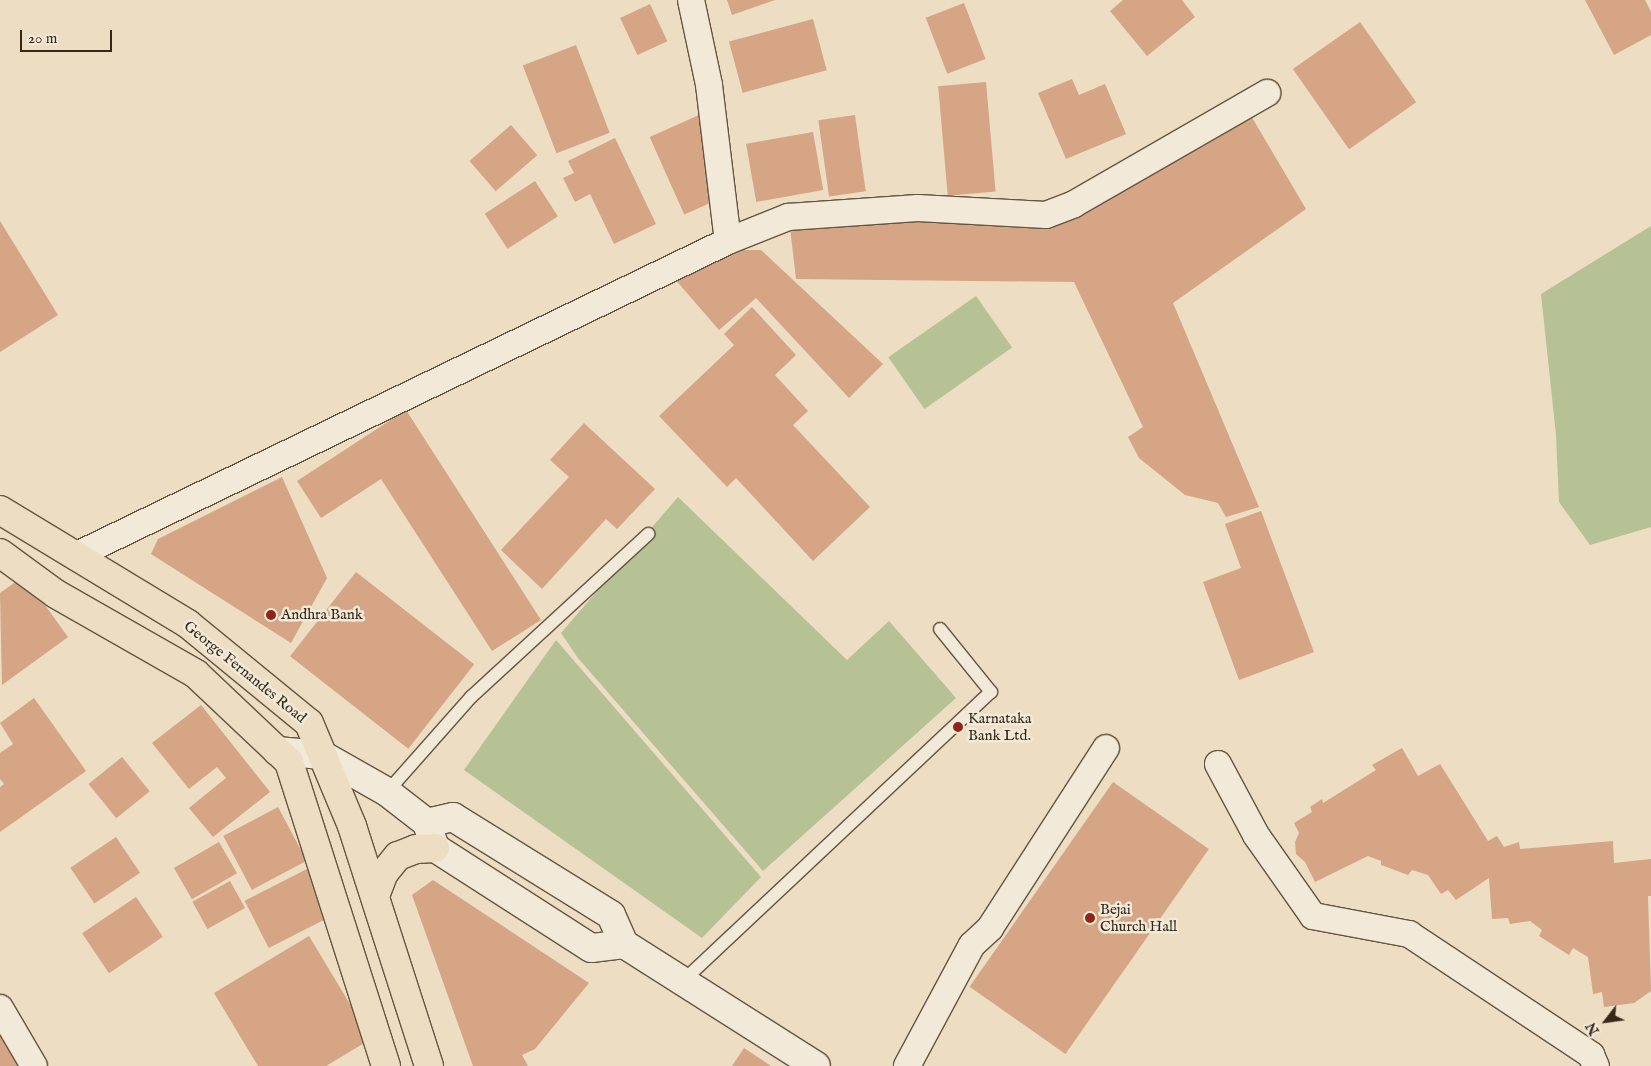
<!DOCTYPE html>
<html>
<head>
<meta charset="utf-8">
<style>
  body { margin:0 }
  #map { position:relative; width:1651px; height:1066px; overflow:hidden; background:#ecddc3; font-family:"IM FELL English",serif }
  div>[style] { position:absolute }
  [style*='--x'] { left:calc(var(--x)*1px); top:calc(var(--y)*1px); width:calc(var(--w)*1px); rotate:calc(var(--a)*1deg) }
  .green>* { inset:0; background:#b6c195; transform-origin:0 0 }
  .building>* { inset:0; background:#d5a586; transform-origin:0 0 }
  .roads { filter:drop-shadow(1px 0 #645542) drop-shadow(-1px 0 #645542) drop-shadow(0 1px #645542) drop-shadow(0 -1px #645542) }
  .service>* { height:12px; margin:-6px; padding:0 6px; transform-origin:6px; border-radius:6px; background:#f3e9d8 }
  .minor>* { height:26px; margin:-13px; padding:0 13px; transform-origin:13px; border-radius:13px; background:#f3e9d8 }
  .tertiary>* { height:28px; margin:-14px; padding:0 14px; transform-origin:14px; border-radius:14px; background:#f3e9d8 }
  .primary>* { height:28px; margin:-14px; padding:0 14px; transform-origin:14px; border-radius:14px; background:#ecddc3 }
  .dots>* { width:14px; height:14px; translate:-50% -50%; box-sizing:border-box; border:2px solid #f3e9d8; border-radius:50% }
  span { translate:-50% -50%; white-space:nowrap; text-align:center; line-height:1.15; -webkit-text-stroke:5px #f3e9d8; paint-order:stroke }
  .poi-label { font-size:15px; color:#362817 }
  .left { translate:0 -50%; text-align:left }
  .street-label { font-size:15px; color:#362817 }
  .north { position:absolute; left:1581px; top:996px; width:50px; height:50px; -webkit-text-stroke:4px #f3e9d8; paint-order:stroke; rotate:240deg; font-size:14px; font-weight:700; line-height:20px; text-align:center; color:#362817 }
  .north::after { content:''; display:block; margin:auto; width:18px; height:22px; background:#362817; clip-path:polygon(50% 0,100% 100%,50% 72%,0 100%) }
  .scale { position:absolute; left:20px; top:30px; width:92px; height:22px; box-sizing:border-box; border:2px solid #362817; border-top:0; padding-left:6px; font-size:15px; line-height:18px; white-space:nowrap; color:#362817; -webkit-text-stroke:4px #f3e9d8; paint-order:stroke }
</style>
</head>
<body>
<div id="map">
  <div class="green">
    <div style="clip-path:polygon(1651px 226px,1651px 527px,1590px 545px,1559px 502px,1556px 435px,1541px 294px)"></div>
    <div style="left:976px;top:296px;width:63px;height:107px;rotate:55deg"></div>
    <div style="clip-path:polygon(678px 497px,847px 660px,889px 621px,956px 698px,763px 871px,578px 658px,561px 633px)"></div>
    <div style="clip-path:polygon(556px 640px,761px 877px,702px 938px,464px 770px)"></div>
  </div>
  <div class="building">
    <div style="clip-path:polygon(727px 0,775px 0,732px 15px)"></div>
    <div style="clip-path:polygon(1123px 0,1182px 0,1195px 17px,1147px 56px,1110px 11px)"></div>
    <div style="clip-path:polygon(1585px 0,1645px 0,1651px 12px,1651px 35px,1614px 55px)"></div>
    <div style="left:964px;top:3px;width:60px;height:41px;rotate:69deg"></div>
    <div style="left:650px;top:4px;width:41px;height:33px;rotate:65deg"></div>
    <div style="left:813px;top:19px;width:53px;height:87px;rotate:75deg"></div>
    <div style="left:1360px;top:22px;width:98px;height:82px;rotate:55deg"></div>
    <div style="left:576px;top:45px;width:94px;height:57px;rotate:69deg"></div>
    <div style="clip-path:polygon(1072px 79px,1079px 95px,1105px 84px,1126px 134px,1066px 159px,1038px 93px)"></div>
    <div style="left:986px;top:82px;width:110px;height:48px;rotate:85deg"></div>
    <div style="clip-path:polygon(1247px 109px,1306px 209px,1173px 303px,1259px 507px,1226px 517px,1218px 503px,1185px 495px,1139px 458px,1128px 437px,1143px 427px,1074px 282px,796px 279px,789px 219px,1054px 218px)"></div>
    <div style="left:699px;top:115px;width:85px;height:54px;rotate:66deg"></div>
    <div style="left:855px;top:115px;width:77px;height:37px;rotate:82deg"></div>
    <div style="left:511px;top:125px;width:40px;height:55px;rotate:49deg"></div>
    <div style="left:813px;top:132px;width:59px;height:68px;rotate:80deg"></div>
    <div style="clip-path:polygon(615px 138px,656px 224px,614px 244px,590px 194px,575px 202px,563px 178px,574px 173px,568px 161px)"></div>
    <div style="left:535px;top:181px;width:42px;height:60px;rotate:57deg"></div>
    <div style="clip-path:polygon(0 221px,58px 315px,0 352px)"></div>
    <div style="clip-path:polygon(725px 250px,761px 250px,883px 364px,849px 398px,756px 298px,719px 330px,674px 278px)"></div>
    <div style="clip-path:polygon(752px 307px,796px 355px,775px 375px,808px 411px,793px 425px,870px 507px,813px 561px,736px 478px,727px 487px,659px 416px,734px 345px,724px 334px)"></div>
    <div style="clip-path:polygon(406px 410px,541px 620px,492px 651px,381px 479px,321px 518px,297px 481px)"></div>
    <div style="clip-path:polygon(584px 423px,655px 489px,617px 529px,606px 519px,542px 589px,501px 550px,569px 477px,550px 460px)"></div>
    <div style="clip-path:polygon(282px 477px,327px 578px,291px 643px,151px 554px,158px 539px)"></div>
    <div style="clip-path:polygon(1261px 511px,1314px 652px,1239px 680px,1203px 582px,1241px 568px,1225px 524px)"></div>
    <div style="left:356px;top:572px;width:150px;height:107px;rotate:38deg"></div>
    <div style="clip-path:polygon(24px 576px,68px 637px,2px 685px,0 593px)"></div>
    <div style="clip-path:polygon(34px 698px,86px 771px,0 832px,0 787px,4px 784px,0 779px,0 753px,13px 744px,0 723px)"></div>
    <div style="clip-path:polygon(201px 705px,270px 792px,213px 837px,189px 808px,226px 778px,217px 767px,189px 789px,152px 743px)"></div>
    <div style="clip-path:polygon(1402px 748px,1418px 776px,1440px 764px,1488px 841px,1497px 836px,1504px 847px,1519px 842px,1520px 849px,1613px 841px,1614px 863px,1651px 859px,1651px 896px,1648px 896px,1651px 991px,1634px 1003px,1604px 1007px,1602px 992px,1593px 994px,1588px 957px,1573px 948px,1569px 955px,1539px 936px,1542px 930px,1530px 921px,1510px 924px,1508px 918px,1492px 919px,1489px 878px,1456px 900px,1448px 890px,1441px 894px,1428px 875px,1412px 870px,1408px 875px,1381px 865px,1381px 861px,1368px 856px,1315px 882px,1305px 862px,1296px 854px,1295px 842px,1299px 833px,1294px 823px,1312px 812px,1310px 807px,1322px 799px,1323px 803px,1376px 770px,1372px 765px)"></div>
    <div style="left:122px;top:757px;width:44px;height:43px;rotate:51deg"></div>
    <div style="left:1113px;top:782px;width:117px;height:250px;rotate:35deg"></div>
    <div style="left:278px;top:807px;width:61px;height:62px;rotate:62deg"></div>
    <div style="left:116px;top:837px;width:43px;height:55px;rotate:56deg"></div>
    <div style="left:219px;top:842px;width:36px;height:52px;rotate:60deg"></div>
    <div style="left:307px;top:869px;width:53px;height:70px;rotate:63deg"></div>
    <div style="clip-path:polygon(433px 880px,589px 983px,535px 1049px,522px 1055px,528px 1066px,473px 1066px,412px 895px)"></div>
    <div style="left:230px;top:881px;width:31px;height:43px;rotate:61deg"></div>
    <div style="left:136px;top:897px;width:48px;height:65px;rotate:56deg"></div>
    <div style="clip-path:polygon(309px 936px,371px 1039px,326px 1066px,258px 1066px,214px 993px)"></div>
    <div style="clip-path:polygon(0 1028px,27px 1066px,0 1066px)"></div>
    <div style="clip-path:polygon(744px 1048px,771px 1066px,732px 1066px)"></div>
  </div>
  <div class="roads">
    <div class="service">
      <div style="--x:387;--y:792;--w:127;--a:-48.5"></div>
      <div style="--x:471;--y:697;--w:241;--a:-42.6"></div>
      <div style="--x:684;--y:980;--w:421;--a:-43.2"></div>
      <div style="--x:991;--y:692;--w:81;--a:-129"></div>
    </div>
    <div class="minor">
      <div style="--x:691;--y:0;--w:87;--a:78"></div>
      <div style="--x:709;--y:85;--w:157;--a:83.1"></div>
      <div style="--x:75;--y:556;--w:725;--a:-25.75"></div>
      <div style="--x:728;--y:241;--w:65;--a:-21.8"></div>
      <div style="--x:788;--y:217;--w:130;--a:-4"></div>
      <div style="--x:918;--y:208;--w:128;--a:3.1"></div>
      <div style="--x:1046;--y:215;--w:30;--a:-21"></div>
      <div style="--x:1074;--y:204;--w:223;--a:-29.9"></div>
      <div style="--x:1218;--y:764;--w:81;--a:61.8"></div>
      <div style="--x:1256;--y:835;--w:99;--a:54.9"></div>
      <div style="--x:1313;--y:916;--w:98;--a:10.6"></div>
      <div style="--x:1409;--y:934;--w:219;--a:33.6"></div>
      <div style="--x:1591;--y:1055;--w:12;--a:66"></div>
      <div style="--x:0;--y:1008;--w:67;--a:59.6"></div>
      <div style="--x:907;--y:1066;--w:137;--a:-61.8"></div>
      <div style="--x:972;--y:945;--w:25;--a:-43"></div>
      <div style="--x:990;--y:928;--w:214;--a:-57.2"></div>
    </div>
    <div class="tertiary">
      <div style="--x:277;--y:751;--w:45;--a:5.1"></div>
      <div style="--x:322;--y:755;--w:75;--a:29.6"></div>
      <div style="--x:387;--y:792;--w:51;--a:37.8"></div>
      <div style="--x:453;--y:817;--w:186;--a:31.8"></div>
      <div style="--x:611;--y:915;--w:32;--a:66"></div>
      <div style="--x:624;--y:944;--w:33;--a:173"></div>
      <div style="--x:591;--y:948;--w:185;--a:-147.3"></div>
      <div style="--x:435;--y:848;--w:26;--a:-108"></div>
      <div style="--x:427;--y:823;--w:27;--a:-13"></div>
      <div style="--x:624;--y:944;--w:227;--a:32.4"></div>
    </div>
    <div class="primary">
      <div style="--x:0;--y:510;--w:220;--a:31.2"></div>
      <div style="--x:188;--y:624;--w:156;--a:39.3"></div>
      <div style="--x:309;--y:723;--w:112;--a:67.3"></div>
      <div style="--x:352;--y:826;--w:252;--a:72.2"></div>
      <div style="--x:0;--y:553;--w:69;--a:36.2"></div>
      <div style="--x:56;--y:594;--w:161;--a:29.7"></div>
      <div style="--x:196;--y:674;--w:128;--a:43.4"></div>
      <div style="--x:289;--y:762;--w:319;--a:72.3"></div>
      <div style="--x:375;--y:896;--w:25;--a:-69"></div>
      <div style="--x:384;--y:873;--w:22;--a:-51"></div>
      <div style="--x:398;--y:856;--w:19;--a:-21"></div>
      <div style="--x:416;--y:849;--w:19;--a:-3"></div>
    </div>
  </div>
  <div class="dots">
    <div style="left:271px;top:615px;background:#8f2418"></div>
    <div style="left:958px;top:727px;background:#8f2418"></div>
    <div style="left:1090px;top:918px;background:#8f2418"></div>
  </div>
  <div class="poi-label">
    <span class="left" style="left:281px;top:615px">Andhra Bank</span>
    <span class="left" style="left:968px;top:727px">Karnataka<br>Bank Ltd.</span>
    <span class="left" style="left:1100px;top:918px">Bejai<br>Church Hall</span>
  </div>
  <div class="street-label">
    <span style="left:245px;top:672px;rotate:39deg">George Fernandes Road</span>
  </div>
  <div class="north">N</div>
  <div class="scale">20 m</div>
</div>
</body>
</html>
